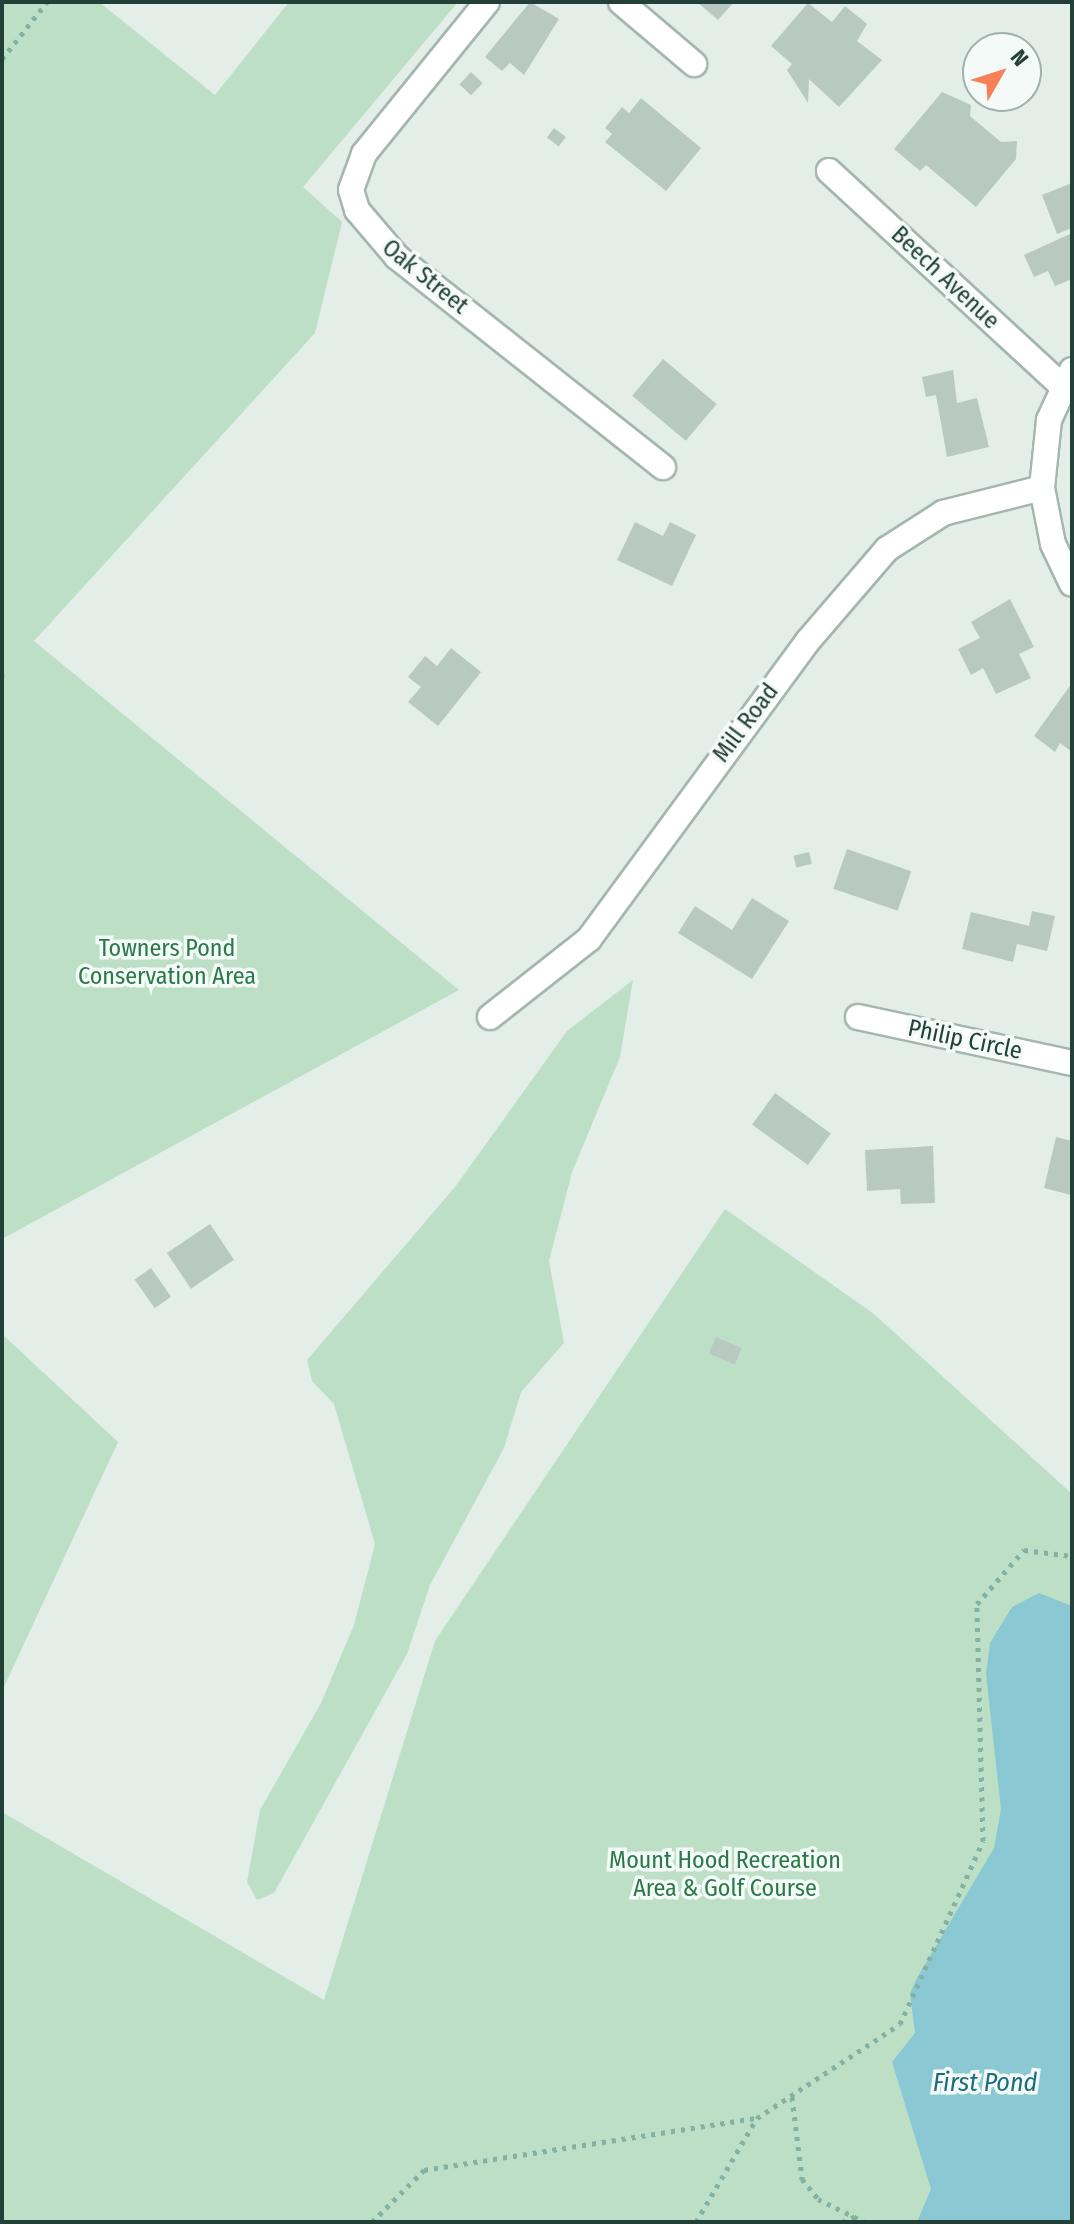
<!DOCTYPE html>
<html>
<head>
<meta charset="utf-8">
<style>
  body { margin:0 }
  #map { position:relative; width:1074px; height:2224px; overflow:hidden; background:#e3eee9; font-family:"Fira Sans Condensed",sans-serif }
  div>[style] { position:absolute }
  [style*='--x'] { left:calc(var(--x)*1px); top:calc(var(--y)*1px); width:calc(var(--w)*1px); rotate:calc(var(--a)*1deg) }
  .green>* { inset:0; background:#bcdfc5 }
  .water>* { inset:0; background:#8ac8d4 }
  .building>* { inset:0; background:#b8c9c2; transform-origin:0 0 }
  .path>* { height:5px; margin-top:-2.5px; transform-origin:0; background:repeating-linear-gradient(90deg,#83b2a4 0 4px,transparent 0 10px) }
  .roads { filter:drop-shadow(2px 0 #a5b6b0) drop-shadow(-2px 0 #a5b6b0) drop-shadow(0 2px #a5b6b0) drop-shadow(0 -2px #a5b6b0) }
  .minor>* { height:24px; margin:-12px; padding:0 12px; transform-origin:12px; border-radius:12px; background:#fff }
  span { translate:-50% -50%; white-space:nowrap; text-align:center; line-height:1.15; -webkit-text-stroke:7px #f4faf7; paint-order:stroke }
  .street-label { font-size:24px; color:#224038 }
  .park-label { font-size:24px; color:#2a7949 }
  .water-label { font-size:26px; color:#196d7f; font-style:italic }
  .frame { position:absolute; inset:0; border:4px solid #224038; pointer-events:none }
  .north { position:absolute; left:962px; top:32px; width:80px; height:80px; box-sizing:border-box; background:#f4faf7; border:2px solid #a0b0ab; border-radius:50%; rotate:51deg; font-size:22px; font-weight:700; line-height:32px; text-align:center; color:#224038 }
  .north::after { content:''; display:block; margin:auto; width:28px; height:36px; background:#f78058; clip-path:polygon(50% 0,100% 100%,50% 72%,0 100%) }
</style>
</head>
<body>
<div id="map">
  <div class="green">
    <div style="clip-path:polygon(2px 2px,99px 2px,215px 95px,289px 2px,458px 2px,303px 187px,342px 222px,315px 333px,34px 641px,459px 990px,2px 1239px)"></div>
    <div style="clip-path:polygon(633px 980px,620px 1057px,572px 1172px,549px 1261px,564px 1343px,521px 1392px,504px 1448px,430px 1585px,407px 1654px,274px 1893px,257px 1900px,247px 1882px,260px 1810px,321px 1703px,354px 1625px,375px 1544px,334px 1404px,312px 1381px,307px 1360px,455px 1187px,567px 1031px)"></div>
    <div style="clip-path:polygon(725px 1209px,874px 1314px,1072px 1494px,1072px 2222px,2px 2222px,2px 1812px,324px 2000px,435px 1641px)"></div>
    <div style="clip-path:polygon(2px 1334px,118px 1442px,2px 1691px)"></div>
  </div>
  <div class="water">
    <div style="clip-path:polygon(1039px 1593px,1072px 1606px,1072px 2222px,917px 2222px,931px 2189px,892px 2062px,915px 2033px,910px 1993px,917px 1978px,994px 1848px,1001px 1809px,986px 1674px,990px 1643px,1012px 1607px)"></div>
  </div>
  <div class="building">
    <div style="clip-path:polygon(530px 2px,559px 19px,524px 75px,510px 63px,502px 71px,485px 57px)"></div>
    <div style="clip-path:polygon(697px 2px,734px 2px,718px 20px)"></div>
    <div style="clip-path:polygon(808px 3px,832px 22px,845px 6px,867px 24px,857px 41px,882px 60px,839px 107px,809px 79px,808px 103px,787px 70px,792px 64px,771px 46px)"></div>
    <div style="left:471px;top:72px;width:16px;height:17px;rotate:43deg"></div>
    <div style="clip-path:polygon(942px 92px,971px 105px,970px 116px,1001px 142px,1017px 141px,1016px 159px,976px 207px,926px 165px,920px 171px,894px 149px)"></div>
    <div style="clip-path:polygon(641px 98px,701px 148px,666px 191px,605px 142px,612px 134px,605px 128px,622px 107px,629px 113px)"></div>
    <div style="left:554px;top:128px;width:15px;height:12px;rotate:37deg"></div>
    <div style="clip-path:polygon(1072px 183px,1072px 228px,1057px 234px,1042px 195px)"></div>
    <div style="clip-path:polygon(1072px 233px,1072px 279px,1055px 286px,1048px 271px,1034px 277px,1024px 255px)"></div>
    <div style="left:663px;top:359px;width:70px;height:48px;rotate:40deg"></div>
    <div style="clip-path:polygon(953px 370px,957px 403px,977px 398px,989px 447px,947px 457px,936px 395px,926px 397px,922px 377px)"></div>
    <div style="clip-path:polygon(635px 522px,663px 536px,670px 522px,696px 535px,672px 586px,617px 560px)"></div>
    <div style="clip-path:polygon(1010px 599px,1034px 647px,1019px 654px,1031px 678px,996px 694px,983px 668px,971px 675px,958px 649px,980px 638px,971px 622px)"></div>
    <div style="clip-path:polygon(451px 648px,481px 672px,438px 726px,408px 702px,421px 687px,408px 677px,425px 656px,437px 666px)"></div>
    <div style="clip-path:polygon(1072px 683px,1072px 752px,1060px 743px,1055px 752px,1034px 736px)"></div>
    <div style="left:847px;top:849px;width:68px;height:42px;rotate:19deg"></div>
    <div style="left:809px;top:852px;width:12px;height:16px;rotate:76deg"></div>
    <div style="clip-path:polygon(752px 898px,789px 921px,752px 979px,678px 933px,695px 906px,732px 930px)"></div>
    <div style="clip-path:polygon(1032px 911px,1055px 916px,1047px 951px,1017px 944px,1013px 962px,962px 949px,971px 912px,1029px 926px)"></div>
    <div style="left:775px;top:1093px;width:69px;height:39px;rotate:36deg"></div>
    <div style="clip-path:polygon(1056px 1137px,1072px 1141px,1071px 1195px,1044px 1188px)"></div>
    <div style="clip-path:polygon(933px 1146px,935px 1203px,901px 1204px,900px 1189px,867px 1191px,865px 1150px)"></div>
    <div style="left:210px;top:1224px;width:43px;height:52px;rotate:56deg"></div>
    <div style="left:151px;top:1268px;width:35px;height:20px;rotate:55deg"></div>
    <div style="left:716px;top:1337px;width:28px;height:18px;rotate:23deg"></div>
  </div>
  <div class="path">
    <div style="--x:2;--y:59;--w:73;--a:-51.7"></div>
    <div style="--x:2;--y:674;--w:3;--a:90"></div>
    <div style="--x:792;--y:2097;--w:83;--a:83"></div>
    <div style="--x:802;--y:2179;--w:26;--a:51"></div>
    <div style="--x:818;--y:2199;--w:52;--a:26.1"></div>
    <div style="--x:372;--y:2222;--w:74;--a:-45"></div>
    <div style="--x:424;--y:2170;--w:336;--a:-8.9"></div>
    <div style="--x:696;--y:2222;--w:121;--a:-59.6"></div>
    <div style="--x:757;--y:2118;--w:171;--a:-33.3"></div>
    <div style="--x:900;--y:2024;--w:201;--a:-65.6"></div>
    <div style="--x:983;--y:1841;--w:237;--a:-91.5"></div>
    <div style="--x:977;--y:1604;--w:72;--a:-49"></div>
    <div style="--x:1024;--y:1550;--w:48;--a:7.1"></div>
    <div style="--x:842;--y:2222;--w:15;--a:-23"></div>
  </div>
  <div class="roads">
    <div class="minor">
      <div style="--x:487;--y:2;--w:196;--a:129"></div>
      <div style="--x:364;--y:154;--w:38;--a:110"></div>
      <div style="--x:351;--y:190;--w:21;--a:73"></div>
      <div style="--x:357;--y:210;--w:62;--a:49.6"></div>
      <div style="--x:397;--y:257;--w:339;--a:38.3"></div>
      <div style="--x:621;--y:2;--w:96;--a:40.3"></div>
      <div style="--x:829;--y:171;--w:316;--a:42.7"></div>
      <div style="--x:1072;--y:370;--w:55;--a:114.7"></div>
      <div style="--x:1049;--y:420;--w:68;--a:95.9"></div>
      <div style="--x:1042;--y:488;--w:57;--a:78.9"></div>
      <div style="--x:1053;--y:544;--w:44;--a:64.6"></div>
      <div style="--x:490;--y:1017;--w:126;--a:-38.2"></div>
      <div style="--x:589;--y:939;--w:368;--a:-53.7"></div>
      <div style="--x:807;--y:642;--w:123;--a:-49.3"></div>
      <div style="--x:887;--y:549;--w:67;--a:-32.7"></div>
      <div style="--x:943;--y:513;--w:102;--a:-14.2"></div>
      <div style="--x:858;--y:1017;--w:219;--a:12.1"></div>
    </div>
  </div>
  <div class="street-label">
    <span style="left:425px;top:277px;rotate:39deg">Oak Street</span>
    <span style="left:945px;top:278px;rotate:43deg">Beech Avenue</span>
    <span style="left:746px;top:723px;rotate:-53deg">Mill Road</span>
    <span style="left:965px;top:1040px;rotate:12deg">Philip Circle</span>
  </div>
  <div class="park-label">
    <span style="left:167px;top:963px">Towners Pond<br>Conservation Area</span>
    <span style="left:725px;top:1875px">Mount Hood Recreation<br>Area &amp; Golf Course</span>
  </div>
  <div class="water-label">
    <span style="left:985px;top:2083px">First Pond</span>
  </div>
  <div class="frame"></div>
  <div class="north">N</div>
</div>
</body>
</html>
